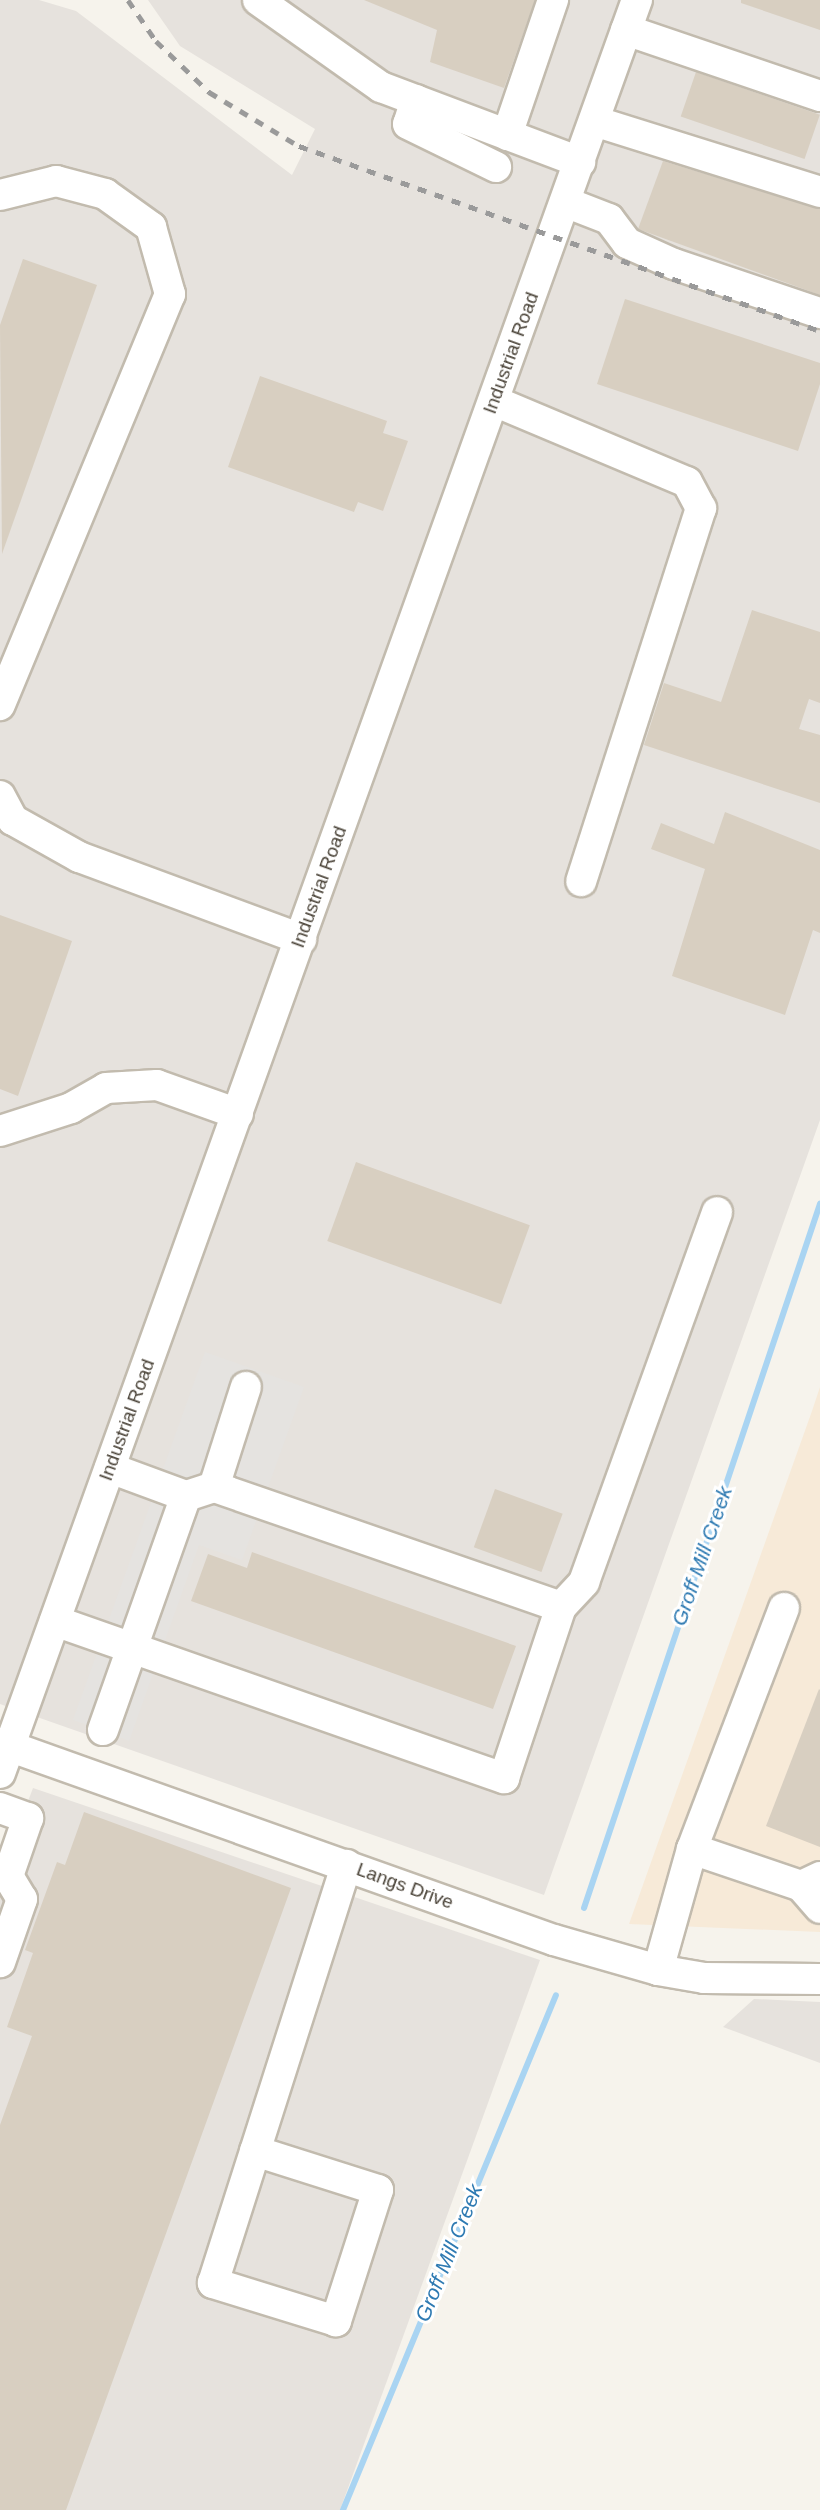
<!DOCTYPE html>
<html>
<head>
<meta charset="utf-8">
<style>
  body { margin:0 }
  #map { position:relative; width:820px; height:2510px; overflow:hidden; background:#f6f3ec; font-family:Helvetica,sans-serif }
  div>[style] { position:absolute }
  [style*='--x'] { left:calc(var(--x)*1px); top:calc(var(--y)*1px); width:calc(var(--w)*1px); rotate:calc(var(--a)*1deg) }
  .commercial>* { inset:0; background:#f7ead8 }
  .industrial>* { inset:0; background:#e6e2dd }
  .parking>* { inset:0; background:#e5e3e0 }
  .stream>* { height:6px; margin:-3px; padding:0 3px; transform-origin:3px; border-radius:3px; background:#a9d4f2 }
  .building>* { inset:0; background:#d8cfc1; transform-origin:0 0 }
  .roads { filter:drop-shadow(2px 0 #c2bbae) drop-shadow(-2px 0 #c2bbae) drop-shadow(0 2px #c2bbae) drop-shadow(0 -2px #c2bbae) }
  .minor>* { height:30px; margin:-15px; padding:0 15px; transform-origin:15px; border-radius:15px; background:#fff }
  .rail>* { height:5px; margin-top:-2.5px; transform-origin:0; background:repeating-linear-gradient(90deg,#9a9a9a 0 9px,transparent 0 18px) }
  span { translate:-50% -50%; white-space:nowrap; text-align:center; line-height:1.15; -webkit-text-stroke:6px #fff; paint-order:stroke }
  .street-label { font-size:19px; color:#4b4439 }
  .water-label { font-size:21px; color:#2e7ab2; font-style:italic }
</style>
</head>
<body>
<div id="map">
  <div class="commercial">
    <div style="clip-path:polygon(820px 1387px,820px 1932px,629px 1924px,812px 1411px)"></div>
  </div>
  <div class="industrial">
    <div style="clip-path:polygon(0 0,39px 0,76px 11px,292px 175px,315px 129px,180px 46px,148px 0,820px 0,820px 1120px,544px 1895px,0 1704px)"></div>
    <div style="clip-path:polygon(33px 1788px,540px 1960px,340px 2510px,0 2510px,0 1875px)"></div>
    <div style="clip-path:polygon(754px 1999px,820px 2002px,820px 2063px,723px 2027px)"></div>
  </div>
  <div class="parking">
    <div style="clip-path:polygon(205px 1352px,304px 1387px,242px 1560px,199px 1545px,129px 1741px,73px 1720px)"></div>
  </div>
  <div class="stream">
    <div style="--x:584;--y:1908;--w:743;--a:-71.47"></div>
    <div style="--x:343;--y:2510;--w:557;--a:-67.53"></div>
  </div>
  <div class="building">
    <div style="clip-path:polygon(364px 0,535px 0,504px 88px,430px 62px,437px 30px)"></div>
    <div style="clip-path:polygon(741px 0,820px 0,820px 30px,741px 3px)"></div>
    <div style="left:696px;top:72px;width:131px;height:47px;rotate:19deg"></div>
    <div style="clip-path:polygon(663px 161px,820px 209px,820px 295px,638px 229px)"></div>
    <div style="clip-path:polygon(23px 259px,97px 285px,2px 554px,0 325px)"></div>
    <div style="clip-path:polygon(625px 299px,820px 363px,820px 384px,798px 451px,597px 384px)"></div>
    <div style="clip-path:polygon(260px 376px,387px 421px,383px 433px,408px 441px,383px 511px,358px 502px,354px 512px,228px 467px)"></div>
    <div style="clip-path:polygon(752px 610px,820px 632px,820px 703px,809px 699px,799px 729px,820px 735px,820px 803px,644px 745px,664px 683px,721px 702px)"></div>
    <div style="clip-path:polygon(725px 812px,820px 850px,820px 933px,813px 930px,785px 1015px,672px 976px,705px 869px,651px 849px,661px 823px,714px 844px)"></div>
    <div style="clip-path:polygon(0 915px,72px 941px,18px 1096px,0 1089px)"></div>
    <div style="left:356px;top:1162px;width:185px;height:84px;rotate:20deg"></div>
    <div style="left:495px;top:1489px;width:72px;height:62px;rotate:20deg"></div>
    <div style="clip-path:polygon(252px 1552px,516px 1646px,493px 1709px,191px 1601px,208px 1554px,247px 1568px)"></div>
    <div style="clip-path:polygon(819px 1689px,820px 1690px,820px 1847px,766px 1826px)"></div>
    <div style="clip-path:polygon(84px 1812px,291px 1888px,66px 2510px,0 2510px,0 2125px,32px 2036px,7px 2027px,33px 1953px,25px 1950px,57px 1862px,65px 1865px)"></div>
  </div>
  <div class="roads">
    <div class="minor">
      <div style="--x:258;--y:0;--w:151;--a:35.3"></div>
      <div style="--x:381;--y:87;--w:213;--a:20.7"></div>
      <div style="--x:626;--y:30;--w:205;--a:18.8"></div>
      <div style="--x:416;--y:100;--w:25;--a:108"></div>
      <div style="--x:408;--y:124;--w:98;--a:26"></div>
      <div style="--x:594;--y:121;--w:237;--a:17.4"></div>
      <div style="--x:507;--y:135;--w:143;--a:-71.2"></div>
      <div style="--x:0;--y:195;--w:58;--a:-14"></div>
      <div style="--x:56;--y:181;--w:51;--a:14.9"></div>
      <div style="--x:105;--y:194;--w:57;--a:35.7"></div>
      <div style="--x:151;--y:227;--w:70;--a:74.2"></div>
      <div style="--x:170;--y:294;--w:445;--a:112.5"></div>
      <div style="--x:565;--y:202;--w:47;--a:21.1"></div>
      <div style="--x:609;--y:219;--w:30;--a:53"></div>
      <div style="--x:627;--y:243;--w:51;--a:24.1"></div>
      <div style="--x:674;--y:264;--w:154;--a:18.6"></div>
      <div style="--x:494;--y:401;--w:209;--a:22.8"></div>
      <div style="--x:687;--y:482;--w:30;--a:62"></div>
      <div style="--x:701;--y:508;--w:392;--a:107.8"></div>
      <div style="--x:0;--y:796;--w:27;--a:62"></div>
      <div style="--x:13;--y:820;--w:76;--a:29.3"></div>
      <div style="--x:79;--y:857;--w:237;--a:20.3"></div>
      <div style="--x:0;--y:1131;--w:75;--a:-17.9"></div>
      <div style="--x:71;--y:1108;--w:40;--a:-29.7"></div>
      <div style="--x:106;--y:1088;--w:51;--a:-3.4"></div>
      <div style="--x:157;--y:1085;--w:86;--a:19.7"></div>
      <div style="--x:214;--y:1487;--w:105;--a:-72.3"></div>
      <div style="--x:561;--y:1607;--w:34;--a:-47"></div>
      <div style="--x:584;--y:1582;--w:393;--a:-70.2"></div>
      <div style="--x:55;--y:1621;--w:476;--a:19.3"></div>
      <div style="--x:504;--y:1778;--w:180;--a:-71.6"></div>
      <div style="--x:561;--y:1607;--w:367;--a:-160.9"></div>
      <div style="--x:214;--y:1487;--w:29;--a:162"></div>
      <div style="--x:186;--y:1496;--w:81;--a:-159.8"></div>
      <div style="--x:103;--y:1730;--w:248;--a:-70.5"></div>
      <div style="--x:0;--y:1743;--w:588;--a:19.58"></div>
      <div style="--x:554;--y:1940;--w:108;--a:16.1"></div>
      <div style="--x:658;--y:1970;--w:47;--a:9.9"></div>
      <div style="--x:704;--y:1978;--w:116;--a:0.5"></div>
      <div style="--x:0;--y:1773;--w:1884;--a:-70.24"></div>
      <div style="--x:0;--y:1808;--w:30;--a:20"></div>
      <div style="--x:28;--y:1818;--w:61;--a:109"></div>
      <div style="--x:8;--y:1876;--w:27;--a:59"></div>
      <div style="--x:22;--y:1899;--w:67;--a:109.2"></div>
      <div style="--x:692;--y:1849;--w:258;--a:-69.1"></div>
      <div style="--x:801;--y:1886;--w:29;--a:49"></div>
      <div style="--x:658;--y:1970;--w:126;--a:-74.3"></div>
      <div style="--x:692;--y:1849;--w:115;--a:18.7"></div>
      <div style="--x:801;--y:1886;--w:21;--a:-25"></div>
      <div style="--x:255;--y:2151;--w:129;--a:17.6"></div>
      <div style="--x:378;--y:2190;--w:138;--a:107.8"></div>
      <div style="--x:336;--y:2321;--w:129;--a:-162.8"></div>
      <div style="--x:213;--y:2283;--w:439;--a:-72.3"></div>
    </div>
  </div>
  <div class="rail">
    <div style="--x:128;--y:0;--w:50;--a:55.7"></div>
    <div style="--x:156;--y:41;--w:74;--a:43.9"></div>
    <div style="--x:209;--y:92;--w:105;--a:31"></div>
    <div style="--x:299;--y:146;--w:553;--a:19.55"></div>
  </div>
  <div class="street-label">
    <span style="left:511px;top:353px;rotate:-70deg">Industrial Road</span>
    <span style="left:319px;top:887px;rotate:-70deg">Industrial Road</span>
    <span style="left:127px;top:1420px;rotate:-70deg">Industrial Road</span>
    <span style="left:405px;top:1886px;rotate:20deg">Langs Drive</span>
  </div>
  <div class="water-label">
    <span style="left:702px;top:1556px;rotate:-71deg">Groff Mill Creek</span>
    <span style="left:449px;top:2253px;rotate:-68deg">Groff Mill Creek</span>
  </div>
</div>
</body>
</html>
